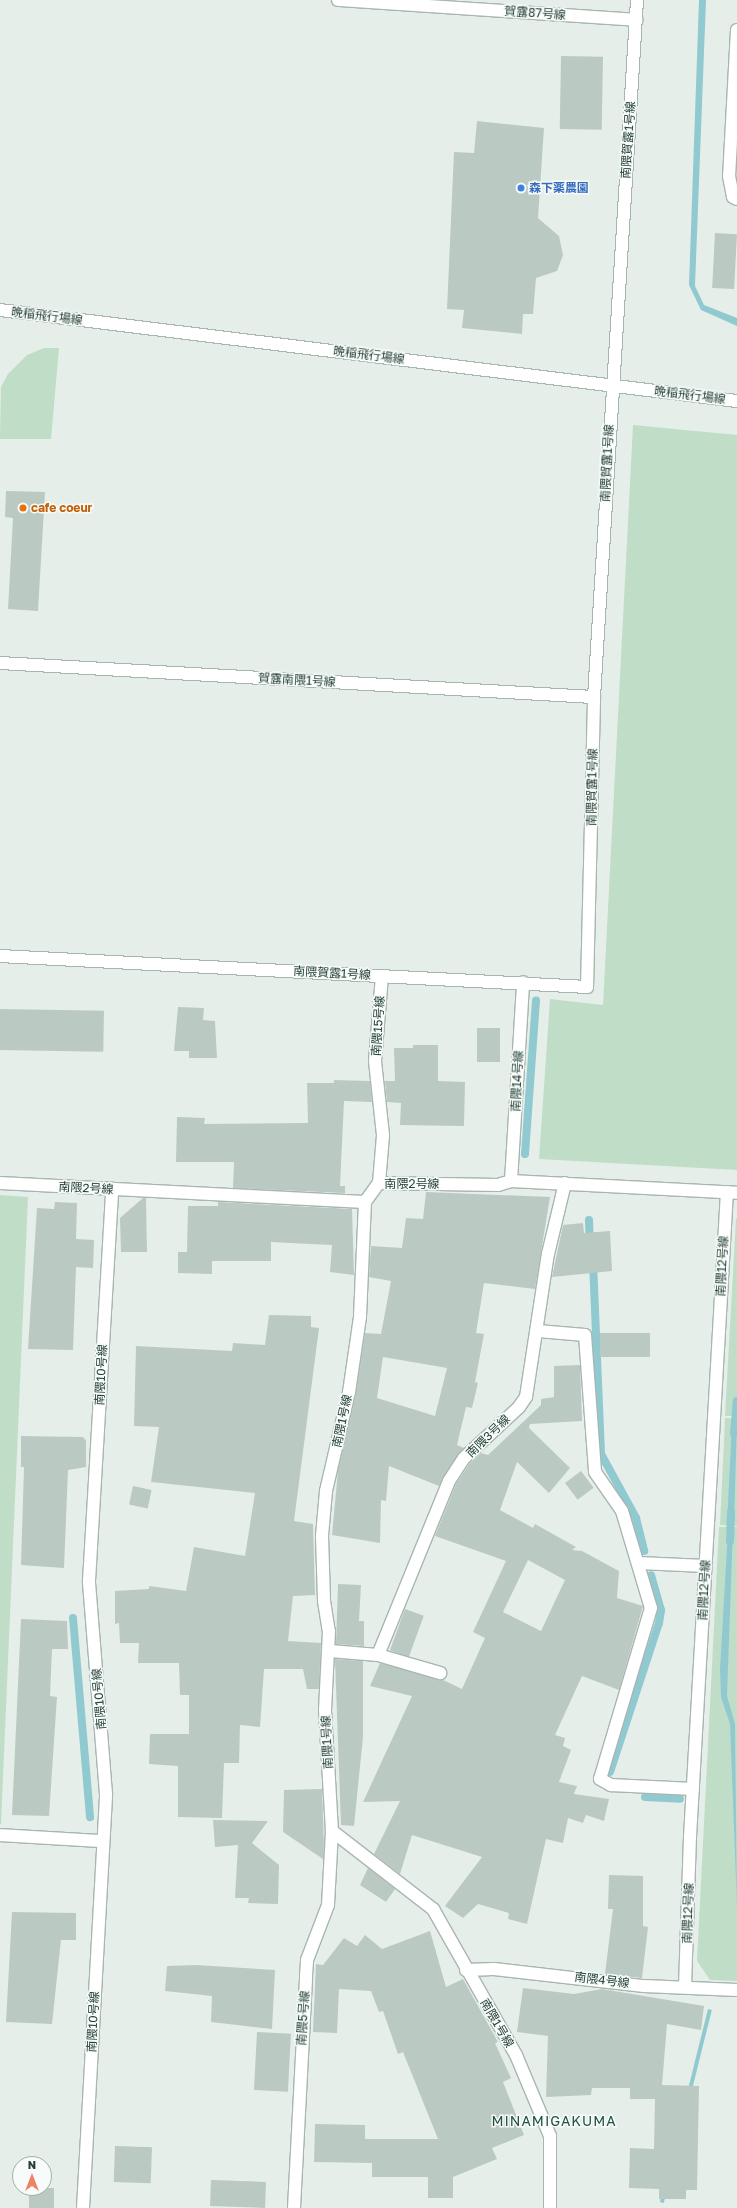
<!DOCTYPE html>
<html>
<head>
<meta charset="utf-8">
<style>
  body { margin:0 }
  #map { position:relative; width:737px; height:2208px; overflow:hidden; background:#e6eeea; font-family:"Golos Text","Noto Sans JP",sans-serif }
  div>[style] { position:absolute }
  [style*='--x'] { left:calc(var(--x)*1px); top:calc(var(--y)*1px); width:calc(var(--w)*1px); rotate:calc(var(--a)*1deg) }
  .green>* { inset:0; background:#c0dec7 }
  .water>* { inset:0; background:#91c9d1; transform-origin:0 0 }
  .stream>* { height:8px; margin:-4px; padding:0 4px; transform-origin:4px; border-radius:4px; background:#91c9d1 }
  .building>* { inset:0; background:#bbc9c3; transform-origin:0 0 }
  .roads { filter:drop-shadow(1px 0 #a8b6b1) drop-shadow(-1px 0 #a8b6b1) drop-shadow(0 1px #a8b6b1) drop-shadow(0 -1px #a8b6b1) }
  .minor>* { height:12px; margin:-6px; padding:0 6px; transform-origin:6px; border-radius:6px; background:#fff }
  .dots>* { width:11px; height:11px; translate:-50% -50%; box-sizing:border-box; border:2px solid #f7fbf9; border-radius:50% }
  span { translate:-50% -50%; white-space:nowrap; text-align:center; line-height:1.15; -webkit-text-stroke:3px #f7fbf9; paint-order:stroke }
  .street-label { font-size:12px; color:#254038 }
  .shop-label { font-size:12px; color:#366cbe; font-weight:700 }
  .left { translate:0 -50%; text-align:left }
  .food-label { font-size:12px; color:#c56008; font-weight:700 }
  .quarter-label { font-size:14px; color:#215245; letter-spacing:1px }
  .north { position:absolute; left:12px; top:2156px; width:40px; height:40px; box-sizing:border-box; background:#f7fbf9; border:1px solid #a3b0ac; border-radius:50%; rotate:0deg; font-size:11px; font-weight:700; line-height:16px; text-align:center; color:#254038 }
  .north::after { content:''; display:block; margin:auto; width:14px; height:18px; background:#ed8365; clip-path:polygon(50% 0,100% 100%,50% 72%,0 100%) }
</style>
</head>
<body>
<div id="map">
  <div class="green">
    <div style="clip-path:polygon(44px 348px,59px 348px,51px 439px,0 439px,1px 387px,8px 374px,27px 355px)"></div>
    <div style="clip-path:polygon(633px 425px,737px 435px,737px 1170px,539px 1159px,550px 999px,603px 1005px)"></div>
    <div style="clip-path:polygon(0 1195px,28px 1197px,1px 1824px,0 1824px)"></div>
    <div style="clip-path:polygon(737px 1218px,737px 1416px,725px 1416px,736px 1219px)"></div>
    <div style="clip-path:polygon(725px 1418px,737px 1419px,737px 1526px,720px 1525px)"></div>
    <div style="clip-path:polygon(719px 1527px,737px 1527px,737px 1981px,710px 1980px,697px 1961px)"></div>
  </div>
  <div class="water">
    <div style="clip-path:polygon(699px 0,706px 0,695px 286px,704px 305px,737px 318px,737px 326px,701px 310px,689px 285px)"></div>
    <div style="clip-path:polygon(732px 1423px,737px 1423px,734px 1523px,727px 1523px)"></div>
    <div style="clip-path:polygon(733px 1529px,727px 1696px,735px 1724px,737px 1907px,730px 1724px,721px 1697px,720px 1669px,728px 1530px)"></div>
    <div style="left:708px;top:2009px;width:4px;height:199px;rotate:14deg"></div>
  </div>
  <div class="stream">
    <div style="--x:525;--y:1154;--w:154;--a:-85.9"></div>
    <div style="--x:589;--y:1220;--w:23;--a:88"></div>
    <div style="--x:593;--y:1262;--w:192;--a:87.6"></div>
    <div style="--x:601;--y:1454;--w:73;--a:61.3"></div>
    <div style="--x:636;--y:1518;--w:34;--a:76"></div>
    <div style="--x:734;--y:1433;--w:32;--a:-85"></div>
    <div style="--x:730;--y:1541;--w:29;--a:-88"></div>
    <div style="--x:73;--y:1618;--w:200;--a:85.1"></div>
    <div style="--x:610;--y:1772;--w:157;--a:-71.8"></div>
    <div style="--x:659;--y:1623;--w:13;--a:-81"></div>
    <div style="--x:661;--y:1610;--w:36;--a:-106"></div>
    <div style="--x:645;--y:1797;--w:35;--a:3"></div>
  </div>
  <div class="building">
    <div style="left:561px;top:56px;width:42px;height:73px;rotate:1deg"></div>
    <div style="clip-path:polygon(477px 121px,544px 128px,538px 218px,559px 236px,563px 255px,557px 271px,536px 278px,533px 314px,523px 314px,522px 334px,462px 328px,464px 310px,447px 309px,454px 152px,474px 153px)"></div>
    <div style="left:715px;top:233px;width:22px;height:55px;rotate:3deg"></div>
    <div style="clip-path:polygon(6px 491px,45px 492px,38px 611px,8px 609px,13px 518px,5px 517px)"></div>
    <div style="clip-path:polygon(178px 1007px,204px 1008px,203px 1020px,215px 1021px,217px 1058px,189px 1058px,189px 1051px,174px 1051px)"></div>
    <div style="left:0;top:1009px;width:104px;height:41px;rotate:1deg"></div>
    <div style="left:477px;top:1028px;width:23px;height:34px"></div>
    <div style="clip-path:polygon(413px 1045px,438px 1045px,438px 1081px,465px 1082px,464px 1126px,400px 1125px,401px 1103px,387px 1102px,385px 1081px,395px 1081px,394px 1048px,413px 1048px)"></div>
    <div style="clip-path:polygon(334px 1080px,370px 1081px,372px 1102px,344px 1101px,340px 1186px,345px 1186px,345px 1193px,233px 1188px,234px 1162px,176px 1162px,177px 1117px,205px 1118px,204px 1124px,308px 1123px,307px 1083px,334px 1083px)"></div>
    <div style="clip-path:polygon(evenodd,426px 1192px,550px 1197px,535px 1289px,484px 1283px,476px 1333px,484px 1334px,475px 1382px,478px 1383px,472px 1408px,466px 1407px,457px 1445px,464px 1448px,439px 1486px,389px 1466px,386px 1501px,381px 1500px,380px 1543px,332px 1535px,338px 1471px,356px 1394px,365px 1333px,381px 1334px,391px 1281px,369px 1277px,371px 1246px,402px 1248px,406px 1218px,423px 1219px,426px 1192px,383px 1357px,447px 1368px,435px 1416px,377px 1398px,383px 1357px)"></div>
    <div style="clip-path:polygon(143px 1198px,146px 1198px,147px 1252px,121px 1252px,120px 1218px)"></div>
    <div style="clip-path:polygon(55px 1202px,77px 1203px,76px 1239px,94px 1240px,93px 1268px,76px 1267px,73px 1350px,28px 1349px,37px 1208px,54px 1209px)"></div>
    <div style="clip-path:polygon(218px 1202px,352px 1209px,354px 1275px,330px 1272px,332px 1245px,271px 1242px,271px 1261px,212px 1261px,212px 1274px,178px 1273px,178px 1252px,187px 1252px,188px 1206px,218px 1206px)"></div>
    <div style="clip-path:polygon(583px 1223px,584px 1233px,610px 1231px,612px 1271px,552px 1277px,563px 1225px)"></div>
    <div style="clip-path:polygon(269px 1315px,311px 1316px,311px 1327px,319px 1328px,294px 1521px,313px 1524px,315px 1595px,293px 1596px,288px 1641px,321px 1643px,319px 1689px,307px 1689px,303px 1669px,264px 1669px,260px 1727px,240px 1725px,239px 1763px,224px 1763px,222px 1818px,178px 1817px,178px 1766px,149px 1764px,150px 1734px,189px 1734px,189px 1695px,180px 1695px,179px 1663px,138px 1663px,139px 1643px,120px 1643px,119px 1623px,115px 1624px,115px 1591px,149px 1589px,149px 1586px,186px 1591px,194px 1547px,245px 1556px,255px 1493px,151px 1482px,159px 1427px,134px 1426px,136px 1346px,232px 1351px,233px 1343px,265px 1345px)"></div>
    <div style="left:600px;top:1333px;width:50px;height:24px"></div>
    <div style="clip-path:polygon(evenodd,580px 1365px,582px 1421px,530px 1424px,529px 1428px,570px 1468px,549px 1493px,517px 1462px,500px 1510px,533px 1528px,535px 1524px,576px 1547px,572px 1550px,582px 1551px,619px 1571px,617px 1598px,643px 1606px,619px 1690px,582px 1676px,555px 1735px,565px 1738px,563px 1746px,571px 1750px,559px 1782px,577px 1786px,574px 1794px,609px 1799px,604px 1821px,586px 1815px,583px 1823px,568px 1818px,563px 1843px,546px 1839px,527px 1924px,508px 1919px,509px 1913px,478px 1904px,463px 1918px,445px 1906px,482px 1857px,412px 1835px,400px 1874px,374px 1854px,400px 1801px,363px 1802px,412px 1696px,370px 1686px,380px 1663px,443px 1680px,462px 1689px,485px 1638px,473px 1632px,506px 1561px,435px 1536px,456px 1484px,470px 1463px,481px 1453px,488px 1455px,541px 1405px,541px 1399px,554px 1397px,554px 1366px,580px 1365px,528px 1560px,565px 1580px,541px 1631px,503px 1612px,528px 1560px)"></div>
    <div style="clip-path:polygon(21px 1436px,83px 1437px,86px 1441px,86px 1467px,68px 1470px,64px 1568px,21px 1565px,24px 1467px,21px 1467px)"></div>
    <div style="left:581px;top:1471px;width:21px;height:20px;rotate:53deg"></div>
    <div style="left:133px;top:1486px;width:19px;height:19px;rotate:12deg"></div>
    <div style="clip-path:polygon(338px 1584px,361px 1585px,359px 1621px,364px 1621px,364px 1646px,336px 1644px)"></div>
    <div style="left:405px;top:1609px;width:20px;height:44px;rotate:20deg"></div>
    <div style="clip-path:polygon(21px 1619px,67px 1621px,68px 1649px,52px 1649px,50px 1696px,57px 1697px,49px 1816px,12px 1815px)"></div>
    <div style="clip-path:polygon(335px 1659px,363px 1661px,363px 1737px,354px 1826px,341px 1825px)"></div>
    <div style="clip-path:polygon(322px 1789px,324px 1847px,323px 1859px,283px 1832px,284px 1790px)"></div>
    <div style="clip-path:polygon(213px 1820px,268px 1821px,252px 1843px,279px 1865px,278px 1904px,248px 1903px,249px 1898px,235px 1898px,238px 1845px,215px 1847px)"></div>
    <div style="clip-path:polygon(368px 1868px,395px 1889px,386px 1902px,360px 1885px)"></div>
    <div style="clip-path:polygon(609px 1875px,643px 1876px,643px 1926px,648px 1927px,642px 1978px,605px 1974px,613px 1909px,608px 1909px)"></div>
    <div style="clip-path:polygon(12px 1912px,76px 1913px,76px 1940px,61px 1940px,52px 2024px,6px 2022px)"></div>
    <div style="clip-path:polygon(430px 1931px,446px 1987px,463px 1979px,498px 2042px,495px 2043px,511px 2078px,503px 2082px,524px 2135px,492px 2148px,497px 2159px,453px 2177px,453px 2198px,428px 2198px,428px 2177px,372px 2177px,372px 2163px,314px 2162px,315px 2124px,365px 2125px,365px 2139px,438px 2139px,403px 2052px,398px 2054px,383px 2011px,379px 2012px,371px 1991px,339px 1989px,337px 2033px,313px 2032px,316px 1964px,323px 1965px,344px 1938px,357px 1946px,365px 1935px,382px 1949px)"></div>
    <div style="clip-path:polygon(196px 1965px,275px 1970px,272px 2029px,211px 2022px,212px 1996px,165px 1991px,167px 1966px)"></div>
    <div style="clip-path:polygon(523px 1988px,574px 1994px,602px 1989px,704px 2006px,701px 2030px,667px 2024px,662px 2085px,699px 2086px,697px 2190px,686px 2190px,686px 2199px,659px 2199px,659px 2189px,629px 2188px,630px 2148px,654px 2149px,655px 2099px,630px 2099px,630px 2088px,592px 2088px,591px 2095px,546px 2097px,548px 2036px,517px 2032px)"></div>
    <div style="left:257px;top:2032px;width:34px;height:58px;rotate:3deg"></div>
    <div style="left:115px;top:2146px;width:37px;height:36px;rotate:2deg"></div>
    <div style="left:211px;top:2180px;width:55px;height:26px;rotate:2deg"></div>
    <div style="left:29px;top:2188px;width:25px;height:20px"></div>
  </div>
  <div class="roads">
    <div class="minor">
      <div style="--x:338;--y:0;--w:299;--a:3.8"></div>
      <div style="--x:737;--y:30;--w:146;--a:93.1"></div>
      <div style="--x:729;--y:176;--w:21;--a:79"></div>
      <div style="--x:733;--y:197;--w:4;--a:27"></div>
      <div style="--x:0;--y:310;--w:743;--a:7.04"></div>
      <div style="--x:0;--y:663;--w:595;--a:3.28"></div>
      <div style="--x:0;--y:956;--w:588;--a:3.02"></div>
      <div style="--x:587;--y:987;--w:290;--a:-88.6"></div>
      <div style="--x:594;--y:697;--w:698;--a:-86.47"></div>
      <div style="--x:511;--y:1181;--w:199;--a:-86.5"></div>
      <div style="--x:0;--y:1183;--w:365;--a:3"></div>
      <div style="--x:365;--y:1202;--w:24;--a:-54"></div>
      <div style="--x:379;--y:1183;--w:119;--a:1"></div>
      <div style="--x:498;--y:1185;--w:14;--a:-17"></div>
      <div style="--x:511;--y:1181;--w:226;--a:3"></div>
      <div style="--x:379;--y:1183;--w:48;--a:-85.2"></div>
      <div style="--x:383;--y:1135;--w:74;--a:-96.2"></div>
      <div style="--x:375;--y:1061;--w:85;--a:-85.3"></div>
      <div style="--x:365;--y:1202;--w:115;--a:92.5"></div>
      <div style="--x:360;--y:1317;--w:76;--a:98.3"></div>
      <div style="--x:349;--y:1392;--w:102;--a:103.1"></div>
      <div style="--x:326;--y:1491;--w:45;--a:95.1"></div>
      <div style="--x:322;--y:1536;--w:65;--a:88.2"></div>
      <div style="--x:324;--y:1601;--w:30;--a:81"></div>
      <div style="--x:329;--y:1631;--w:79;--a:92.9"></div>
      <div style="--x:325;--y:1710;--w:121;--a:86.7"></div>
      <div style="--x:332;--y:1831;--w:128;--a:37.7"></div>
      <div style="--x:433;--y:1909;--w:168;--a:60.4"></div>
      <div style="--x:516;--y:2055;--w:88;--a:67.2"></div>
      <div style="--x:550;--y:2136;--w:72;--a:90"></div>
      <div style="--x:538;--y:1331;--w:47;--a:4.9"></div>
      <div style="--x:585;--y:1335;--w:137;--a:85.8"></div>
      <div style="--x:595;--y:1472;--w:47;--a:55.3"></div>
      <div style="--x:622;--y:1511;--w:101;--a:73.4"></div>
      <div style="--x:651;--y:1608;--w:178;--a:106.6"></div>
      <div style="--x:600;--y:1779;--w:13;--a:29"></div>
      <div style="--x:611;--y:1785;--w:82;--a:2.8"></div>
      <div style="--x:639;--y:1563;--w:66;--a:2.6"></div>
      <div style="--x:330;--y:1651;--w:48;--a:4.8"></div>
      <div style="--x:378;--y:1655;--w:188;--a:-67.8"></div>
      <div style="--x:449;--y:1481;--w:27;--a:-57"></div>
      <div style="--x:464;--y:1458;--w:75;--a:-42.8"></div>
      <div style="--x:519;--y:1407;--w:12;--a:-55"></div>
      <div style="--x:526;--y:1397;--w:145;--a:-81.3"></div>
      <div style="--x:548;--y:1254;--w:73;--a:-76.5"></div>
      <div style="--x:378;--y:1655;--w:65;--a:16.2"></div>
      <div style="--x:0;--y:1835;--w:102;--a:3.4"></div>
      <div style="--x:466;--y:1970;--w:28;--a:-2"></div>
      <div style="--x:494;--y:1969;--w:151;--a:6.5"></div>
      <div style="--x:644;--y:1986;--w:93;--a:2.5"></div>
      <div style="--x:685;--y:1987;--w:150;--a:-88.1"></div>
      <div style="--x:690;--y:1837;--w:646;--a:-86.72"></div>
      <div style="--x:83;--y:2208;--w:415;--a:-86.8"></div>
      <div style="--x:106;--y:1794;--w:214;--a:-94.6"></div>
      <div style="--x:89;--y:1581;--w:393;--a:-86.6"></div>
      <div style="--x:294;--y:2208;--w:232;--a:-87"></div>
      <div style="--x:306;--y:1976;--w:16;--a:-86"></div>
      <div style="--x:307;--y:1960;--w:59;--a:-69.1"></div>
      <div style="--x:328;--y:1905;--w:74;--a:-86.9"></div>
    </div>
  </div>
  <div class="dots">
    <div style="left:521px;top:188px;background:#3f7fe0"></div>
    <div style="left:23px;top:508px;background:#e8710a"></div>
  </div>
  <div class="street-label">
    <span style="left:535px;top:13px;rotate:4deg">賀露87号線</span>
    <span style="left:628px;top:140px;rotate:-86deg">南隈賀露1号線</span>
    <span style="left:47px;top:316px;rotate:7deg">晩稲飛行場線</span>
    <span style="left:369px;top:355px;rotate:7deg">晩稲飛行場線</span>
    <span style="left:690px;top:395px;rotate:7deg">晩稲飛行場線</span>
    <span style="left:607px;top:463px;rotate:-87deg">南隈賀露1号線</span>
    <span style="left:297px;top:680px;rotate:3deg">賀露南隈1号線</span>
    <span style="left:592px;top:787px;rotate:-89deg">南隈賀露1号線</span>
    <span style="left:332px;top:973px;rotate:3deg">南隈賀露1号線</span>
    <span style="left:378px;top:1026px;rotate:-86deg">南隈15号線</span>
    <span style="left:517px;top:1081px;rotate:-87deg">南隈14号線</span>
    <span style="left:412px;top:1184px">南隈2号線</span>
    <span style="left:86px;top:1188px;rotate:3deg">南隈2号線</span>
    <span style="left:722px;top:1266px;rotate:-87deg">南隈12号線</span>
    <span style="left:101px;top:1375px;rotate:-87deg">南隈10号線</span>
    <span style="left:342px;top:1421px;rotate:-78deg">南隈1号線</span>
    <span style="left:488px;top:1436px;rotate:-44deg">南隈3号線</span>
    <span style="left:704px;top:1590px;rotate:-87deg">南隈12号線</span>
    <span style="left:99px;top:1699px;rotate:-95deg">南隈10号線</span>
    <span style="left:327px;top:1742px;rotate:-93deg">南隈1号線</span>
    <span style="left:688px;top:1913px;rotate:-88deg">南隈12号線</span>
    <span style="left:602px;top:1980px;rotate:7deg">南隈4号線</span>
    <span style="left:303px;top:2018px;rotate:-86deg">南隈5号線</span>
    <span style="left:93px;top:2022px;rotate:-87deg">南隈10号線</span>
    <span style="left:497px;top:2023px;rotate:60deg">南隈1号線</span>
  </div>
  <div class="shop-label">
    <span class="left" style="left:529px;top:188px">森下薬農園</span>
  </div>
  <div class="food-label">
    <span class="left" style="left:31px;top:508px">cafe coeur</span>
  </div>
  <div class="quarter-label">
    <span style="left:554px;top:2121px">MINAMIGAKUMA</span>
  </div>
  <div class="north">N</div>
</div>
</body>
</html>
